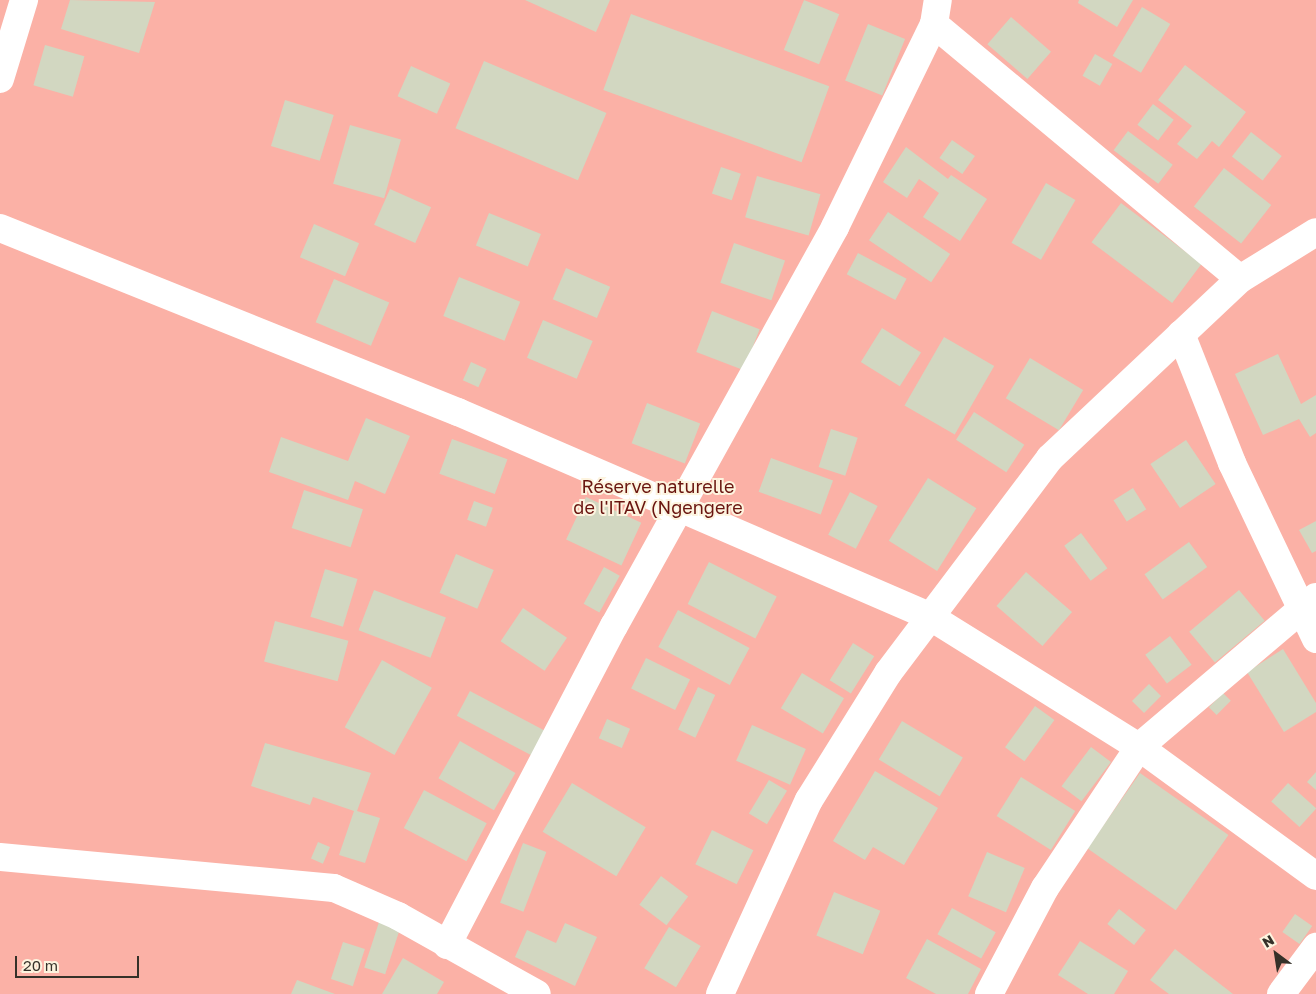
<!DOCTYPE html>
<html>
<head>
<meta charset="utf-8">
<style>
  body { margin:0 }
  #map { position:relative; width:1316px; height:994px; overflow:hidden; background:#fdf4df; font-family:"Golos Text",sans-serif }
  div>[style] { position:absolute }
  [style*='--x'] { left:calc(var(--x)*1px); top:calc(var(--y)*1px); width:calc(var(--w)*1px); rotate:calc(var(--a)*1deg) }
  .green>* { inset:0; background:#fbb1a6; transform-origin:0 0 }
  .building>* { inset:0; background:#d2d7c1; transform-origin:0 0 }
  .minor>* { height:28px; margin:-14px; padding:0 14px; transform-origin:14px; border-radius:14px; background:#fff }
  span { translate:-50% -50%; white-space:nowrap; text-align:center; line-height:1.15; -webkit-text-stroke:4px #fdf4df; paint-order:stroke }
  .park-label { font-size:18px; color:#69140f }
  .north { position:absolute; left:1251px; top:929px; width:50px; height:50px; -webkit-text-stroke:4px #fdf4df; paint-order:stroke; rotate:329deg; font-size:14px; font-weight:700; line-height:20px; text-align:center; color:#353129 }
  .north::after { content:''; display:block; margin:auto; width:18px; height:22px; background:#353129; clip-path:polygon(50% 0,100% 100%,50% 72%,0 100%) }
  .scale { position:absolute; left:15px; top:956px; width:124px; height:22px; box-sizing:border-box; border:2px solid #353129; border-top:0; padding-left:6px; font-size:15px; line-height:18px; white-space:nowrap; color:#353129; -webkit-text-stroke:4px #fdf4df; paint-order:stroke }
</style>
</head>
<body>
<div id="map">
  <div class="green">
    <div style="left:0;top:0;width:1316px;height:994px"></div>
  </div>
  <div class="building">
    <div style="clip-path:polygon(70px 0,155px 2px,139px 53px,61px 29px)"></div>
    <div style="clip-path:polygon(525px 0,610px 0,596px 32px)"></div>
    <div style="left:804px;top:0;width:38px;height:54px;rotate:22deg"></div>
    <div style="clip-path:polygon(1079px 0,1133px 0,1117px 27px,1078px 3px)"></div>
    <div style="left:1142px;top:7px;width:33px;height:57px;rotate:31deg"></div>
    <div style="left:631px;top:14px;width:211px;height:81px;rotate:20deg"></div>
    <div style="left:1011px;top:17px;width:53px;height:36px;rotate:41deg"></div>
    <div style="left:868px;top:24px;width:40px;height:61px;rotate:22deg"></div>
    <div style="left:45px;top:45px;width:41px;height:42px;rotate:16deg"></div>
    <div style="left:1095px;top:54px;width:20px;height:25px;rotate:30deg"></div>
    <div style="left:484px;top:61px;width:133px;height:73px;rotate:23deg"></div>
    <div style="clip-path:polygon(1185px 65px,1246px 112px,1219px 147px,1212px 141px,1197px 159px,1177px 144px,1192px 126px,1158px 100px)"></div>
    <div style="left:411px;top:66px;width:43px;height:33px;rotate:24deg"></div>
    <div style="left:285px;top:100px;width:51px;height:48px;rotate:17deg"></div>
    <div style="left:1153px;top:104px;width:26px;height:26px;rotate:37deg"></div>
    <div style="left:350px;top:125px;width:53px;height:61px;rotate:16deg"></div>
    <div style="left:1128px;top:131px;width:56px;height:24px;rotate:37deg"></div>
    <div style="left:1251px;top:132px;width:39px;height:31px;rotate:38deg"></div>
    <div style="left:952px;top:140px;width:28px;height:22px;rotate:35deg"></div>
    <div style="clip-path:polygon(906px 147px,948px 179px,951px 175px,987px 199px,960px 241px,923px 217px,939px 193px,919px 179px,907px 198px,883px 182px)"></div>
    <div style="left:721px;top:167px;width:21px;height:28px;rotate:19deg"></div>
    <div style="left:1224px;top:168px;width:60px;height:49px;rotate:38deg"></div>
    <div style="left:757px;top:176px;width:66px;height:43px;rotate:16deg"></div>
    <div style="left:1046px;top:183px;width:34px;height:69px;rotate:30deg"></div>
    <div style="left:390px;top:189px;width:45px;height:39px;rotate:24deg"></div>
    <div style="left:1121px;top:203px;width:101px;height:49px;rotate:37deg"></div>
    <div style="left:888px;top:212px;width:75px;height:34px;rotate:34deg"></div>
    <div style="left:489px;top:213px;width:56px;height:35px;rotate:22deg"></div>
    <div style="left:314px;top:224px;width:49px;height:36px;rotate:23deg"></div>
    <div style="left:734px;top:243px;width:54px;height:42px;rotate:19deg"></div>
    <div style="left:858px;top:253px;width:55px;height:24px;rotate:28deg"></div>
    <div style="left:566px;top:268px;width:48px;height:34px;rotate:23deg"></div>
    <div style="left:459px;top:277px;width:66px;height:42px;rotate:22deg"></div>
    <div style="left:334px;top:279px;width:60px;height:47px;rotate:23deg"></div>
    <div style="left:712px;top:311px;width:51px;height:44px;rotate:21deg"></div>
    <div style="left:543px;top:320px;width:54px;height:41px;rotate:23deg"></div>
    <div style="left:882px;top:328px;width:46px;height:40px;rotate:32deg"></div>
    <div style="left:944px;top:337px;width:58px;height:79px;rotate:30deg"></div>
    <div style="clip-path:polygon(1278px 354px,1301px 404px,1316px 395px,1316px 433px,1310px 437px,1299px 419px,1263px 435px,1235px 374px)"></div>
    <div style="left:1030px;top:358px;width:62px;height:47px;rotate:31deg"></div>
    <div style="left:471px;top:362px;width:17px;height:20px;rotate:24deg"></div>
    <div style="left:647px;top:403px;width:57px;height:43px;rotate:21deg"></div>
    <div style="left:974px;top:412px;width:60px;height:33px;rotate:33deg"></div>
    <div style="clip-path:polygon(366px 418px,410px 436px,385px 494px,355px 481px,348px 500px,269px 472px,281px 437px,348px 461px)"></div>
    <div style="left:831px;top:429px;width:28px;height:40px;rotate:18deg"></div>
    <div style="left:452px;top:439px;width:59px;height:37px;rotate:20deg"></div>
    <div style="left:1186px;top:440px;width:53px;height:43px;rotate:56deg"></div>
    <div style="left:771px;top:458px;width:66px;height:36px;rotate:20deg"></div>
    <div style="left:928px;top:478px;width:57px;height:74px;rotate:32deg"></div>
    <div style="left:1133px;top:488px;width:25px;height:23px;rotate:58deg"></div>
    <div style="left:304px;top:490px;width:62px;height:40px;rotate:18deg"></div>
    <div style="left:850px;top:492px;width:31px;height:48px;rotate:27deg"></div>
    <div style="left:586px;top:497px;width:61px;height:47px;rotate:25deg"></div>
    <div style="left:474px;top:501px;width:20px;height:20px;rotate:20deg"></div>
    <div style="clip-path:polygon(1316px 521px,1316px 551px,1312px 553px,1299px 530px)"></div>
    <div style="left:1081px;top:533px;width:44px;height:21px;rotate:53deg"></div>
    <div style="left:1189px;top:542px;width:31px;height:55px;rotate:54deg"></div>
    <div style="left:456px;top:554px;width:41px;height:42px;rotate:23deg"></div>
    <div style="left:709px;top:562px;width:76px;height:47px;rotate:27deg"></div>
    <div style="left:604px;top:567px;width:18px;height:42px;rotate:29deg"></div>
    <div style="left:325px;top:569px;width:34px;height:50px;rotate:17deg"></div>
    <div style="left:1026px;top:572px;width:61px;height:45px;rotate:41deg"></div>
    <div style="left:374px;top:590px;width:77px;height:43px;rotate:21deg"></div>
    <div style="left:1239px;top:590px;width:40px;height:65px;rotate:50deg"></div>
    <div style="left:523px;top:608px;width:53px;height:40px;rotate:34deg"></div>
    <div style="left:678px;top:610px;width:81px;height:42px;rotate:28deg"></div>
    <div style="left:275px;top:621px;width:76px;height:42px;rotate:15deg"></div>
    <div style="left:1170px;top:636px;width:36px;height:31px;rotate:53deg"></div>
    <div style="left:853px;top:643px;width:25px;height:44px;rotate:32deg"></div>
    <div style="clip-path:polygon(1283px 649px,1316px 703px,1316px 712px,1284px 732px,1247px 672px)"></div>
    <div style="left:646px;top:658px;width:49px;height:34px;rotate:26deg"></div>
    <div style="left:382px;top:660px;width:57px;height:77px;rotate:29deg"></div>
    <div style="left:802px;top:673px;width:49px;height:41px;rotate:31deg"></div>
    <div style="left:1149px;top:684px;width:17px;height:24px;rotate:45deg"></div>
    <div style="left:698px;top:687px;width:19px;height:47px;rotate:25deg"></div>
    <div style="left:470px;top:691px;width:86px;height:28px;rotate:28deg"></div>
    <div style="left:1223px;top:693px;width:11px;height:20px;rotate:45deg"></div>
    <div style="left:1035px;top:706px;width:24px;height:51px;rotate:36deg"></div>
    <div style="left:607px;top:719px;width:25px;height:21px;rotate:23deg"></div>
    <div style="left:902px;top:721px;width:71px;height:45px;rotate:31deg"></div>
    <div style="left:752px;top:725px;width:59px;height:39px;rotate:24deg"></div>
    <div style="left:460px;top:741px;width:64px;height:43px;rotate:30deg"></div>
    <div style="clip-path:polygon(265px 743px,371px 773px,357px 811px,380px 818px,365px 863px,339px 855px,354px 811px,313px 797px,310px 805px,251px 786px)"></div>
    <div style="left:1091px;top:747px;width:25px;height:49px;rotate:37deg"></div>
    <div style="clip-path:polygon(875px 771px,938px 808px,904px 865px,873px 847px,865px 860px,833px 841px)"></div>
    <div style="clip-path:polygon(1316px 772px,1316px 790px,1307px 782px)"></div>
    <div style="left:1140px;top:773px;width:108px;height:92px;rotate:35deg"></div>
    <div style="left:1021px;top:777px;width:64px;height:46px;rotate:32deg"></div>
    <div style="left:769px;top:780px;width:21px;height:39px;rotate:31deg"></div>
    <div style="left:572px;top:783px;width:86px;height:57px;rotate:31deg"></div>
    <div style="left:1288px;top:783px;width:38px;height:25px;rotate:42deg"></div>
    <div style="left:424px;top:790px;width:71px;height:43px;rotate:28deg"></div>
    <div style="left:712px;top:830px;width:46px;height:38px;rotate:26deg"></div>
    <div style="left:318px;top:842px;width:13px;height:18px;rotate:23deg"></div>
    <div style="left:523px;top:843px;width:25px;height:64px;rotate:21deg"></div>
    <div style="left:987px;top:852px;width:41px;height:48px;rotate:23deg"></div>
    <div style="left:661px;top:876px;width:34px;height:36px;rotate:37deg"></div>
    <div style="left:834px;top:892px;width:50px;height:47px;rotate:22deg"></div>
    <div style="left:952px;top:908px;width:50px;height:30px;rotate:29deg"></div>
    <div style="left:1119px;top:909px;width:34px;height:19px;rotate:38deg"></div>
    <div style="left:1295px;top:914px;width:21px;height:22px;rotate:35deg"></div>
    <div style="left:380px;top:919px;width:22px;height:51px;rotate:18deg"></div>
    <div style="clip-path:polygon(565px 923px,597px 937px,575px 986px,515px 957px,527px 930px,556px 943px)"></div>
    <div style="left:669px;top:927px;width:37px;height:48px;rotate:31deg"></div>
    <div style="clip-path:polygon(927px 939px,981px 969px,968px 994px,936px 994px,906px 978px)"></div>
    <div style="clip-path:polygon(1080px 941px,1128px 971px,1114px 994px,1088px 994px,1058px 975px)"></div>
    <div style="left:343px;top:942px;width:23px;height:39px;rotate:18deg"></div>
    <div style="clip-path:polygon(1175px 949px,1233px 994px,1169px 994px,1150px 980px)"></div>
    <div style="clip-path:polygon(403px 958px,444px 982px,437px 994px,382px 994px)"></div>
    <div style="clip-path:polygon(297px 980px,335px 994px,291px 994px)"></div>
  </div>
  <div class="minor">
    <div style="--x:934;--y:24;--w:398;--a:39.8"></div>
    <div style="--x:0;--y:79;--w:83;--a:-73.1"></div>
    <div style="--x:0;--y:228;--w:494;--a:21.9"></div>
    <div style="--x:458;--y:412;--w:513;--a:23.42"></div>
    <div style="--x:929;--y:616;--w:248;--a:32"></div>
    <div style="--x:1139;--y:747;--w:219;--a:36.1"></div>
    <div style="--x:1181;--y:334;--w:139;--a:68.4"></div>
    <div style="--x:1232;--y:463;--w:195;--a:64.5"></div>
    <div style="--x:0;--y:857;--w:335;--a:5.3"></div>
    <div style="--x:334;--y:888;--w:70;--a:23.6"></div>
    <div style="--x:398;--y:916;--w:159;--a:29.3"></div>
    <div style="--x:447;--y:945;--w:360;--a:-62.4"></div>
    <div style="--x:614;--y:626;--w:456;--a:-61"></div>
    <div style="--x:835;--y:227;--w:226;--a:-64"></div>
    <div style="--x:934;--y:24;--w:24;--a:-81"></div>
    <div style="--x:720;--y:994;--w:213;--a:-65.4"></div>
    <div style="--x:809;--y:800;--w:150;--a:-58.1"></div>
    <div style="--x:888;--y:673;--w:269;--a:-53"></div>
    <div style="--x:1050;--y:458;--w:261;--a:-43.3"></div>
    <div style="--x:1240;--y:279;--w:89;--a:-31.7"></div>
    <div style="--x:989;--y:994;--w:120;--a:-62.2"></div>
    <div style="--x:1045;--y:888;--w:169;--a:-56.3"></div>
    <div style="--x:1139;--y:747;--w:232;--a:-40.3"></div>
    <div style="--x:1281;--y:994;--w:59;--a:-53.3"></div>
  </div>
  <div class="park-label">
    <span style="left:658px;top:497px">Réserve naturelle<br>de l'ITAV (Ngengere</span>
  </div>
  <div class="north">N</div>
  <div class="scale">20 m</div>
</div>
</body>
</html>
